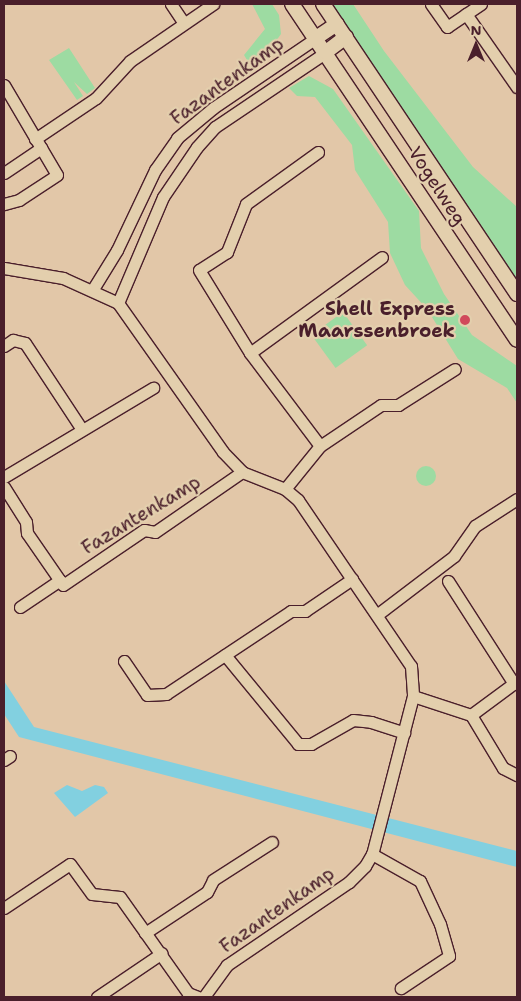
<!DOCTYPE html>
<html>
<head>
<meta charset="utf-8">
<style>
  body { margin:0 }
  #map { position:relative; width:521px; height:1001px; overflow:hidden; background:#e2c7a8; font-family:"Shantell Sans",sans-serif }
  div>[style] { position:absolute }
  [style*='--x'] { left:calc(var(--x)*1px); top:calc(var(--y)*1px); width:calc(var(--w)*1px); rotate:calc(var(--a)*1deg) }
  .green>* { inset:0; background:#9ddba2; transform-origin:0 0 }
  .round { border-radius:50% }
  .water>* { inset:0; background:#82d0e0 }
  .roads { filter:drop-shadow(1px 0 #4a1f2b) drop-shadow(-1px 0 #4a1f2b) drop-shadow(0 1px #4a1f2b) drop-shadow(0 -1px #4a1f2b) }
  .minor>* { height:11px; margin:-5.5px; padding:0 5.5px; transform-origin:5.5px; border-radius:5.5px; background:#e3cfad }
  .tertiary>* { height:14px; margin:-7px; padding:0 7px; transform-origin:7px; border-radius:7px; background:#e3cfad }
  .dots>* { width:14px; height:14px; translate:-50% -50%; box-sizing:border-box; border:2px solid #e3cfad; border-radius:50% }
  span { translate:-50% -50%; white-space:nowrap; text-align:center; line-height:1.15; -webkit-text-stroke:4.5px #e3cfad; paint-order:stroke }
  .street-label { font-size:19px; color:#4a1f2b }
  .poi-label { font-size:19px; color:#4a1f2b; font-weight:700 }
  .right { translate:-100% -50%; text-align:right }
  .frame { position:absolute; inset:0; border:5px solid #4a1f2b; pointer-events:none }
  .north { position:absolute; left:451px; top:20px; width:50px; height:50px; -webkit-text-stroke:4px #e3cfad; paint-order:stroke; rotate:0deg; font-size:14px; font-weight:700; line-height:20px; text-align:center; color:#4a1f2b }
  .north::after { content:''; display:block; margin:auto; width:18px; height:22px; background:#4a1f2b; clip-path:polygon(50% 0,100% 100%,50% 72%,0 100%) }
</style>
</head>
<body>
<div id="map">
  <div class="green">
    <div style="clip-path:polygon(252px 4px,272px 4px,279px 15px,281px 34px,266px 55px,250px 65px,244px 55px,265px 29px)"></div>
    <div style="clip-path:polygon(327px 4px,353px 4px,384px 51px,473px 167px,517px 207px,517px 281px)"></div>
    <div style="clip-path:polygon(69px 48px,95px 88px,87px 94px,74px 82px,83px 96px,77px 100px,49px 60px)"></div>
    <div style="clip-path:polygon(309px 76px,333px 89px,419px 211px,421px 248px,444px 294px,472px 335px,517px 366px,517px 403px,507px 388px,458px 359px,427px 309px,405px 285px,390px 253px,388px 222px,355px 170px,352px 145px,315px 97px,297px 96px,289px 88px)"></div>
    <div style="left:343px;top:312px;width:41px;height:39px;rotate:54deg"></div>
    <div class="round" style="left:416px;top:466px;width:20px;height:20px"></div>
  </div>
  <div class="water">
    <div style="clip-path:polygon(4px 681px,34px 727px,517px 851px,517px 867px,19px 737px,4px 714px)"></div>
    <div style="clip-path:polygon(67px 785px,82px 791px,95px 785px,104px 787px,108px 793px,75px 817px,54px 793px)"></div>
  </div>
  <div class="roads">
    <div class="minor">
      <div style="--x:171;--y:4;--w:23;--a:56"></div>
      <div style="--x:431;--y:4;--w:28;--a:55"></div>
      <div style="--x:447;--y:27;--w:41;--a:-34.1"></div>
      <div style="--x:466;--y:14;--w:89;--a:55.1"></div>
      <div style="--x:4;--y:85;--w:104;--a:59.5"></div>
      <div style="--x:57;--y:175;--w:45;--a:146.7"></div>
      <div style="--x:19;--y:200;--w:16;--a:165"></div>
      <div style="--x:35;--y:139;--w:73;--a:-33.9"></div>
      <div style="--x:96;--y:98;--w:50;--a:-47.4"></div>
      <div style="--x:130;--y:61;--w:101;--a:-34.5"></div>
      <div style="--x:318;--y:152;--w:89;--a:144.2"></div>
      <div style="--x:246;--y:204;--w:52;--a:111.6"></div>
      <div style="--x:227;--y:252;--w:33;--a:147"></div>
      <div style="--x:199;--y:270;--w:97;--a:58.4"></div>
      <div style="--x:250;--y:353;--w:116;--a:53"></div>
      <div style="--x:4;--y:173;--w:45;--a:-34"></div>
      <div style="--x:4;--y:268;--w:60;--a:9.6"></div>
      <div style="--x:63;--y:278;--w:60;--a:24.4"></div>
      <div style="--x:118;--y:303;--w:182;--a:54.8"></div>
      <div style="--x:223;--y:452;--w:28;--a:46"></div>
      <div style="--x:242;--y:472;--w:46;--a:21.6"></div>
      <div style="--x:285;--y:489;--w:17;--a:40"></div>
      <div style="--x:298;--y:500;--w:201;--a:55.8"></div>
      <div style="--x:411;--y:666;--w:30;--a:86"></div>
      <div style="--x:413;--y:696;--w:163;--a:104.5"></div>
      <div style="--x:372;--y:854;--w:14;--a:120"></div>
      <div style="--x:365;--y:866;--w:23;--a:135"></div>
      <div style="--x:349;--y:882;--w:148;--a:145.8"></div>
      <div style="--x:227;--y:965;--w:39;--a:126"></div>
      <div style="--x:93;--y:289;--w:46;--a:-58.4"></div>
      <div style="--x:117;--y:250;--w:89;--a:-64.6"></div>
      <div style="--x:155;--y:170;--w:39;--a:-55"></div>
      <div style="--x:177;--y:138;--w:47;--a:-39.8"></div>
      <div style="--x:213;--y:108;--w:125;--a:-34.2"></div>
      <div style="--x:118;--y:303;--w:115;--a:-67"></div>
      <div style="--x:163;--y:197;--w:60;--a:-55.8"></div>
      <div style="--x:197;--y:147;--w:27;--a:-48"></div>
      <div style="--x:215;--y:127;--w:134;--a:-34"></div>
      <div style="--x:4;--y:346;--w:11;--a:-34"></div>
      <div style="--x:13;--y:340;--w:12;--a:14"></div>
      <div style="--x:25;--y:343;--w:102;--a:56.6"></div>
      <div style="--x:250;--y:353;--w:163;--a:-36"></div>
      <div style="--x:4;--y:477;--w:174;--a:-30.9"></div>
      <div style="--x:4;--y:487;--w:41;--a:57.8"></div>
      <div style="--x:26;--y:522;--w:11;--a:85"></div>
      <div style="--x:27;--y:533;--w:63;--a:55.3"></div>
      <div style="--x:63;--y:585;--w:98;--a:-34.2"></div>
      <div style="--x:144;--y:530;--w:11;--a:10"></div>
      <div style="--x:155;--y:532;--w:106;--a:-34.6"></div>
      <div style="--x:285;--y:489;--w:55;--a:-50.9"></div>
      <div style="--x:320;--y:446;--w:73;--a:-33.9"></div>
      <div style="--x:381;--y:405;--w:17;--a:0"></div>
      <div style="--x:398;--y:405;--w:67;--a:-32.3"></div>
      <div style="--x:448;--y:581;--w:122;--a:57.3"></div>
      <div style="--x:20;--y:607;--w:48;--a:-34"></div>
      <div style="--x:378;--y:614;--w:96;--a:-37.3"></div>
      <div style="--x:454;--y:556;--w:37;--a:-55"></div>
      <div style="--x:475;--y:526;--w:50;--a:-32.7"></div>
      <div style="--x:225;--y:655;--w:115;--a:50.6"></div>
      <div style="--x:298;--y:744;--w:13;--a:0"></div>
      <div style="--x:311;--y:744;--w:48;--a:-29.7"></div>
      <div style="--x:353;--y:720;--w:18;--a:6"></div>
      <div style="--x:371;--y:722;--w:35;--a:18"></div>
      <div style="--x:124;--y:661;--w:41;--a:55.9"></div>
      <div style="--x:147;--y:695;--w:19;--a:-3"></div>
      <div style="--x:166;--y:694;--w:150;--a:-33.6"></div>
      <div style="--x:291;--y:611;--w:14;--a:0"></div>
      <div style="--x:305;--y:611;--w:57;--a:-34.2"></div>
      <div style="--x:413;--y:696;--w:61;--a:18.1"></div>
      <div style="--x:471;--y:715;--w:57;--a:-36.5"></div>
      <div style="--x:471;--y:715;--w:62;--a:58.9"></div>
      <div style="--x:503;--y:768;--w:16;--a:27"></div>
      <div style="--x:4;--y:760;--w:7;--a:-34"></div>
      <div style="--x:372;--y:854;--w:55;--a:29.4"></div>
      <div style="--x:420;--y:881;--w:47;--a:65.1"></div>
      <div style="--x:440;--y:924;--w:33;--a:74"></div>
      <div style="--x:449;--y:956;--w:58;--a:146.3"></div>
      <div style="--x:4;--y:908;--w:79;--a:-33.7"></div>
      <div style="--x:70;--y:864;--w:37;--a:54"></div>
      <div style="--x:92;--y:894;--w:28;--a:6"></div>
      <div style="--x:120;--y:897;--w:118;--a:54.7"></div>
      <div style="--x:188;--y:993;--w:11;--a:22"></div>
      <div style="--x:145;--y:933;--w:74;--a:-33.5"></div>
      <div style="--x:207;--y:892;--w:13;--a:-63"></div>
      <div style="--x:213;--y:880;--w:70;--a:-32.8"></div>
      <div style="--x:97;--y:997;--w:78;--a:-34.1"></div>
    </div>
    <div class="tertiary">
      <div style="--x:292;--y:4;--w:404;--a:56.2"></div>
      <div style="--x:323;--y:4;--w:349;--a:56.2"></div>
      <div style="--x:316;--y:38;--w:25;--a:-34"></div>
      <div style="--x:326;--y:52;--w:25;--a:-37"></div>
    </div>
  </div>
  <div class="dots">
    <div style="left:465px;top:320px;background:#d1495b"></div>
  </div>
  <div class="street-label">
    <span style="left:227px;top:81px;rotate:-36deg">Fazantenkamp</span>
    <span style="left:437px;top:186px;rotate:57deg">Vogelweg</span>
    <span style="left:141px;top:515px;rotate:-31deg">Fazantenkamp</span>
    <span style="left:277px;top:910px;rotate:-35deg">Fazantenkamp</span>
  </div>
  <div class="poi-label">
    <span class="right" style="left:455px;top:320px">Shell Express<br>Maarssenbroek</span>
  </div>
  <div class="frame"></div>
  <div class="north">N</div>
</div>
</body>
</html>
